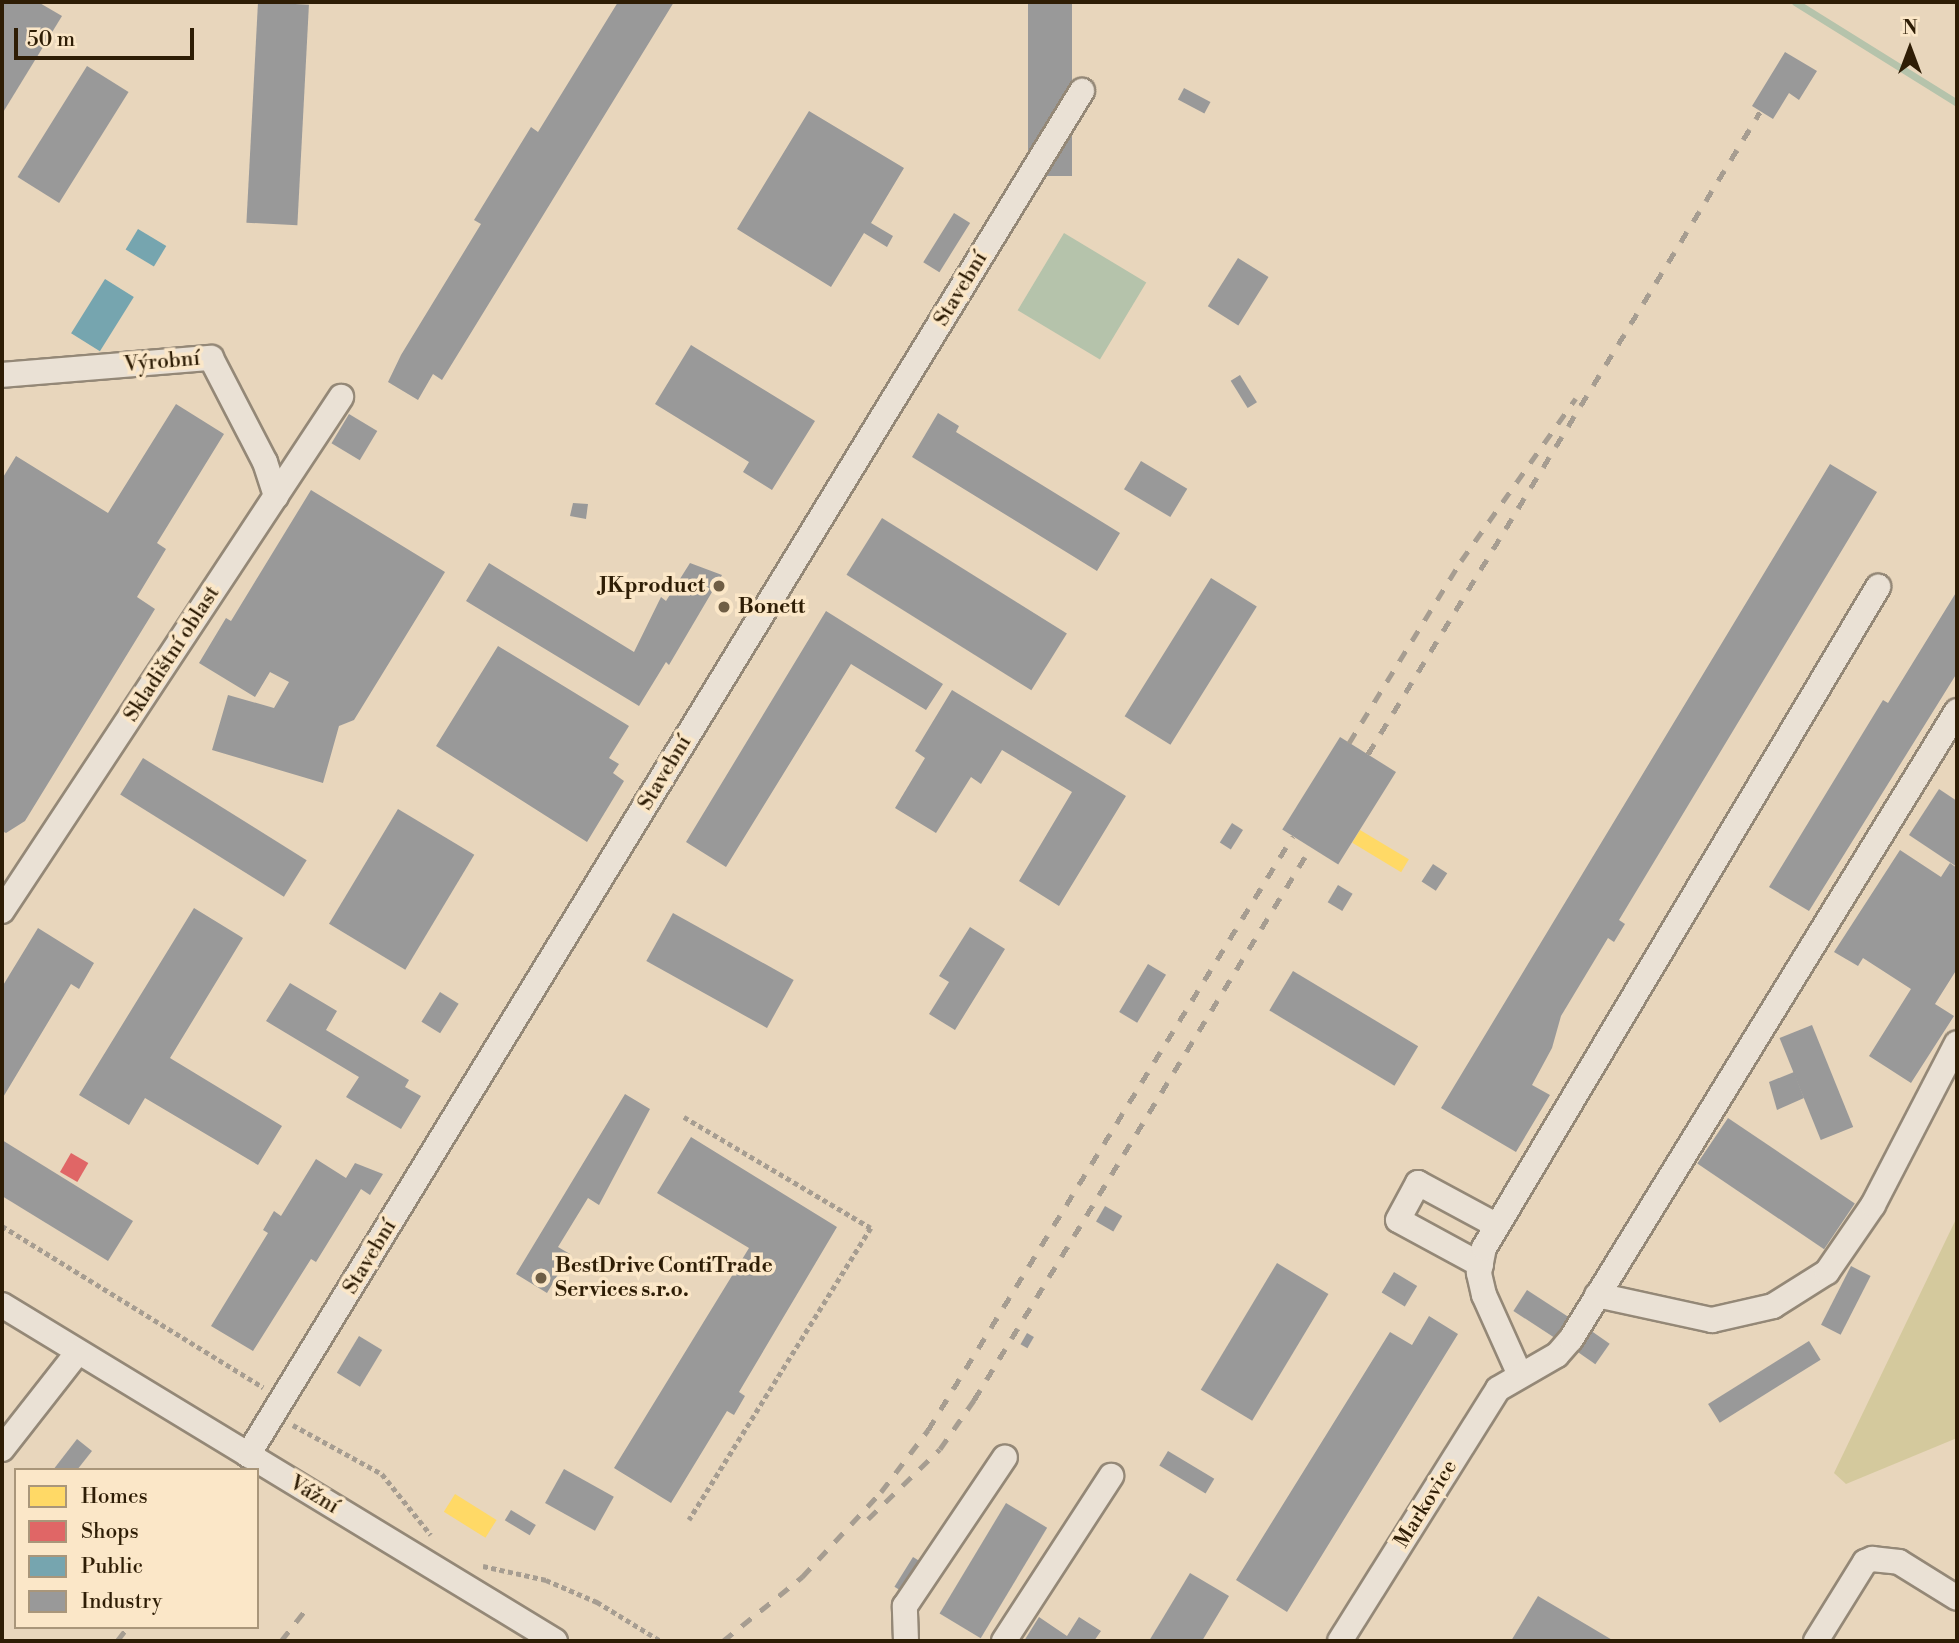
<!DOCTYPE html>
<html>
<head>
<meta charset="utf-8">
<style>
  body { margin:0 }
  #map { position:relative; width:1959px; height:1643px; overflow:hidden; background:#e8d6bc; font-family:"Libre Bodoni",serif }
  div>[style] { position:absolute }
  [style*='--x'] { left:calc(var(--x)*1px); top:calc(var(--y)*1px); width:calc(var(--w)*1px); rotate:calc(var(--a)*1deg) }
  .green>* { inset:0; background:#d4c99d }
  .water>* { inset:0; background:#b5c3ab; transform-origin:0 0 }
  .homes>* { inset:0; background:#ffd966; transform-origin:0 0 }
  .shops>* { inset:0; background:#e06666; transform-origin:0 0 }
  .public>* { inset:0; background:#76a5af; transform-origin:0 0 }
  .industry>* { inset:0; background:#999; transform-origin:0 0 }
  .stream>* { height:7px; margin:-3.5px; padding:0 3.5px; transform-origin:3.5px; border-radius:3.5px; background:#b5c3ab }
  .path>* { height:4.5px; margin-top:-2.25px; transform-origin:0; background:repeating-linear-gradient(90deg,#a69d91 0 5px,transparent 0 8.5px) }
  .roads { filter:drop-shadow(2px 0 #948877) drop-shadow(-2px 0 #948877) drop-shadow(0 2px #948877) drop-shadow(0 -2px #948877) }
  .minor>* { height:24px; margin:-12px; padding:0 12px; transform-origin:12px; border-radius:12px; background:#eae1d5 }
  .rail>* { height:5px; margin-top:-2.5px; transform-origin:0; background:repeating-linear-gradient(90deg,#a69d91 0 12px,transparent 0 24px) }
  .dots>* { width:19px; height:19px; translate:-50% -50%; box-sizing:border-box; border:4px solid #fbe7c8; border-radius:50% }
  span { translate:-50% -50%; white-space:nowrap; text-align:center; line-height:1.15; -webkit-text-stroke:7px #fbe7c8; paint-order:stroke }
  .street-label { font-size:21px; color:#2e1d05 }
  .poi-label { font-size:21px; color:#2e1d05; font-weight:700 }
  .right { translate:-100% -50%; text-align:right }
  .left { translate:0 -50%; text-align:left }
  .frame { position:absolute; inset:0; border:4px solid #2e1d05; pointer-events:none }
  .legend { position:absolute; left:14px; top:1468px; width:245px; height:161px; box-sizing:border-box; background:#fbe7c8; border:2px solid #a9967a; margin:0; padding:9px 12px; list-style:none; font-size:21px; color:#2e1d05 }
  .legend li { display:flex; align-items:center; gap:14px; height:35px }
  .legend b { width:35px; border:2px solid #a9967a }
  .north { position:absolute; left:1875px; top:14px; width:70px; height:70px; -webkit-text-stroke:5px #fbe7c8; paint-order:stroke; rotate:0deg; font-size:19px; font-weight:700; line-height:28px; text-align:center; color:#2e1d05 }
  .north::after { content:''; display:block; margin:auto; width:24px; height:32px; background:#2e1d05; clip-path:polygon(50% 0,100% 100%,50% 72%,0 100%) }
  .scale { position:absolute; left:14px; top:28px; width:180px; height:32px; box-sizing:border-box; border:4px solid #2e1d05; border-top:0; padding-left:9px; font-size:21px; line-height:24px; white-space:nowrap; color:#2e1d05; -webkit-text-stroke:5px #fbe7c8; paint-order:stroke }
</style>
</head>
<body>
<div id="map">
  <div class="green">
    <div style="clip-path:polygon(1957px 1217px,1957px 1438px,1846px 1484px,1834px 1473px)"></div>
  </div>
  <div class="water">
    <div style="left:1064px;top:233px;width:96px;height:90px;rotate:31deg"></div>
  </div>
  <div class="homes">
    <div style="left:1360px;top:830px;width:57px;height:15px;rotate:31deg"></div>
    <div style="left:455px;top:1494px;width:49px;height:21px;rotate:32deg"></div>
  </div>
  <div class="shops">
    <div style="left:71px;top:1153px;width:20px;height:22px;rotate:30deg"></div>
  </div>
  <div class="public">
    <div style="left:138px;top:229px;width:33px;height:24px;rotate:31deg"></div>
    <div style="left:105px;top:279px;width:34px;height:64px;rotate:32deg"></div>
  </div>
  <div class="industry">
    <div style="clip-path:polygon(2px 2px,38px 2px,62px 16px,2px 114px)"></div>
    <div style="left:258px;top:2px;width:51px;height:221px;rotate:3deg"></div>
    <div style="clip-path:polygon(618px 2px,674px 2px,442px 380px,433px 374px,418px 400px,388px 382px,401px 355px,481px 224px,474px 220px,531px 127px,538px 132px)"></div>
    <div style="left:1028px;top:2px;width:44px;height:174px"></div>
    <div style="clip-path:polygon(1785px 52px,1817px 71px,1799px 100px,1789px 93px,1773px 119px,1752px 106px)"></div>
    <div style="left:87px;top:66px;width:49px;height:131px;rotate:32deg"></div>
    <div style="left:1184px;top:88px;width:30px;height:13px;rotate:28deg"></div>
    <div style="clip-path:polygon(809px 111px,904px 168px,871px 223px,893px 236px,887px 247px,864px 233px,831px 287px,737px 229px)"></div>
    <div style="left:954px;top:213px;width:19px;height:58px;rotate:32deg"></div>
    <div style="left:1238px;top:258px;width:36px;height:57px;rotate:32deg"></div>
    <div style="clip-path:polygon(691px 345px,815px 421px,772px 490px,743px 472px,749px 462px,655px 404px)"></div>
    <div style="left:1240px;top:375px;width:32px;height:11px;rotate:58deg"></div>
    <div style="clip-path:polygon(176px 404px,224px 434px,157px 543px,166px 549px,137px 597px,155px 609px,25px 821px,6px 833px,2px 831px,2px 479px,16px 456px,108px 513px)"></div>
    <div style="clip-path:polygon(938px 413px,959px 426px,956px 432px,1120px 533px,1097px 571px,912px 457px)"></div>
    <div style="left:349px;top:414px;width:33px;height:34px;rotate:31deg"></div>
    <div style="left:1141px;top:461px;width:54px;height:33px;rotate:31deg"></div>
    <div style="clip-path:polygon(1830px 464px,1877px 492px,1619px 920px,1625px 924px,1614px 942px,1608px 938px,1561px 1016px,1552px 1048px,1532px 1085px,1550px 1095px,1516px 1152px,1441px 1108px)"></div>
    <div style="clip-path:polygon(311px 490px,445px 572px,354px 720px,339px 726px,323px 783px,212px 750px,228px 695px,274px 708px,289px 682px,270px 672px,255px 697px,199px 663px,226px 618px,231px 621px)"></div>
    <div style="clip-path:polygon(573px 503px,588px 504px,586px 519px,570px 516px)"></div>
    <div style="left:882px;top:518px;width:218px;height:67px;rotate:32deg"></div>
    <div style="clip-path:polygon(489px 563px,634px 652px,661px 597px,666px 601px,690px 563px,722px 575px,669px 665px,666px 662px,639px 706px,466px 601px)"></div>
    <div style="left:1211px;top:578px;width:54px;height:163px;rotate:32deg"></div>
    <div style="clip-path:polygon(1957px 591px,1957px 673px,1809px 911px,1769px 887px,1883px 700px,1888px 703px)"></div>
    <div style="clip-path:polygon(826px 611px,943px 684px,926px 710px,851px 664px,726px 867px,686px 842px)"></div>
    <div style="clip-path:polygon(498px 646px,629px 726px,609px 758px,619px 764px,613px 773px,624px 781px,587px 842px,436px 746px)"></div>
    <div style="clip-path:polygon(952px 690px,1126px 796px,1059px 906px,1019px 881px,1072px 792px,1002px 750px,981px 784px,971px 777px,936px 833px,895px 808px,925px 758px,915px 751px)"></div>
    <div style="left:1340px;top:737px;width:66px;height:109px;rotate:32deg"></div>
    <div style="left:143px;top:758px;width:193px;height:43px;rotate:32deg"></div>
    <div style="clip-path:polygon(1939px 789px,1957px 801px,1957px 867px,1909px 835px)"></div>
    <div style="left:398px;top:809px;width:89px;height:134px;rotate:31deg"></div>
    <div style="left:1232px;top:823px;width:13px;height:23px;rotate:32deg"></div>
    <div style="clip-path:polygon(1900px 850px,1941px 877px,1950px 863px,1957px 868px,1957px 969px,1935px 1004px,1954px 1016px,1911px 1083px,1869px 1056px,1911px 989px,1863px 958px,1858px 966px,1834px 952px)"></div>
    <div style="left:1433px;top:864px;width:17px;height:21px;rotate:33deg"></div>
    <div style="left:1338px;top:885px;width:17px;height:20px;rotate:31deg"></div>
    <div style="clip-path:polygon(194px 908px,243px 938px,170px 1058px,282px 1126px,258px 1165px,145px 1098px,129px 1125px,79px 1095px)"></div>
    <div style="left:673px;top:913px;width:138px;height:55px;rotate:29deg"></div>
    <div style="clip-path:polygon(970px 927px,1005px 949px,955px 1030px,929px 1014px,949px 982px,939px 976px)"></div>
    <div style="clip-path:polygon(38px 928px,94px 963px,79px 989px,71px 984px,2px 1099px,2px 987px)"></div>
    <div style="left:1148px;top:964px;width:21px;height:56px;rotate:31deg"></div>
    <div style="left:1293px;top:971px;width:146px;height:46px;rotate:31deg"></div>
    <div style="clip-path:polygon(290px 983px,337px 1011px,326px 1030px,409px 1080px,405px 1087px,421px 1096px,401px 1129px,346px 1097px,359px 1077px,266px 1021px)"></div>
    <div style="left:440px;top:992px;width:22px;height:35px;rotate:32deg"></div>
    <div style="left:1812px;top:1025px;width:110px;height:35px;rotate:68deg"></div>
    <div style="clip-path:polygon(1794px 1072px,1804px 1098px,1777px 1110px,1769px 1082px)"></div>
    <div style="clip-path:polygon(625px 1094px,650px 1109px,599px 1205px,588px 1198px,558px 1247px,570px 1254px,547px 1293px,516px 1274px)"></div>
    <div style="left:1728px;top:1118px;width:153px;height:55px;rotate:34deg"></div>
    <div style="clip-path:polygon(691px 1137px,837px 1227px,739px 1392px,745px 1396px,734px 1415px,727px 1411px,671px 1503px,614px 1468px,749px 1248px,657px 1193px)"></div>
    <div style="clip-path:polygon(2px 1140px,133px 1221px,108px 1261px,2px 1196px)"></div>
    <div style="clip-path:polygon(316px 1159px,346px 1178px,355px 1163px,383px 1174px,370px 1195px,361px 1189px,316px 1262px,311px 1259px,253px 1351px,211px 1326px,268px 1233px,263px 1230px,274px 1211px,281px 1216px)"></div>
    <div style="left:1105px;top:1206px;width:20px;height:18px;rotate:30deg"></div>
    <div style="left:1277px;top:1263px;width:60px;height:148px;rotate:31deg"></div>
    <div style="left:1851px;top:1266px;width:22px;height:66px;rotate:27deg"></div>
    <div style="left:1394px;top:1272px;width:27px;height:24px;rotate:31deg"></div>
    <div style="left:1527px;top:1290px;width:50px;height:25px;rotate:33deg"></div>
    <div style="clip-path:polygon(1429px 1316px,1458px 1334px,1287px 1612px,1236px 1580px,1390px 1332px,1412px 1345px)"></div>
    <div style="left:1590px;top:1330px;width:24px;height:25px;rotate:35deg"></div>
    <div style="left:1027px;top:1333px;width:8px;height:13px;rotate:30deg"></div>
    <div style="left:359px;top:1336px;width:27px;height:43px;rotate:31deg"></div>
    <div style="left:1809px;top:1341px;width:22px;height:119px;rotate:58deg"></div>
    <div style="clip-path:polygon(77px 1439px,92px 1451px,77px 1470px,53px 1470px)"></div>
    <div style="left:1168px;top:1451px;width:54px;height:17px;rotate:31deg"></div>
    <div style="left:564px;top:1469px;width:57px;height:39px;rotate:29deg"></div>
    <div style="left:1006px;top:1503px;width:48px;height:129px;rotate:31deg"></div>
    <div style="left:511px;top:1510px;width:29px;height:12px;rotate:31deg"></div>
    <div style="left:913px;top:1557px;width:9px;height:35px;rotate:32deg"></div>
    <div style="clip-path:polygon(1190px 1573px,1229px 1596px,1202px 1641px,1149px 1641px)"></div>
    <div style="clip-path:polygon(1538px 1596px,1614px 1641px,1511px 1641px)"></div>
    <div style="clip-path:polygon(1039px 1617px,1067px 1636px,1079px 1617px,1101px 1631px,1094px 1641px,1024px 1641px)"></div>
  </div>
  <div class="stream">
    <div style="--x:1795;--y:2;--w:191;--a:31.9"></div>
  </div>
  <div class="path">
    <div style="--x:684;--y:1117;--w:217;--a:30.7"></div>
    <div style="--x:871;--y:1228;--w:344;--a:121.9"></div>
    <div style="--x:2;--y:1226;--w:307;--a:31.7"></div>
    <div style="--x:293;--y:1425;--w:102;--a:28.8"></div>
    <div style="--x:382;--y:1474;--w:78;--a:51.2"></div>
    <div style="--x:483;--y:1566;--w:65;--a:12.5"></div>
    <div style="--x:546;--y:1580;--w:56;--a:23.3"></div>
    <div style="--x:597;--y:1602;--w:75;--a:31.4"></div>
  </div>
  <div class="roads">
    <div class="minor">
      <div style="--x:2;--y:375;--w:210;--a:-4.7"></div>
      <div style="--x:211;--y:358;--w:117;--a:62.6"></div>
      <div style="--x:265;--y:462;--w:36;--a:72"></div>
      <div style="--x:2;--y:911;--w:616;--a:-56.59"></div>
      <div style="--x:1481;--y:1265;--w:94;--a:-151.5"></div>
      <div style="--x:1398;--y:1220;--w:42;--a:-61.6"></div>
      <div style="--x:1418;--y:1183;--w:89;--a:28.3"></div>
      <div style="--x:1597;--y:1295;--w:118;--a:12.3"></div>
      <div style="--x:1712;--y:1320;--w:63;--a:-12.9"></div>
      <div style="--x:1773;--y:1306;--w:64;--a:-32.2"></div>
      <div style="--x:1827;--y:1272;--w:81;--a:-55.5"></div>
      <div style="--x:1873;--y:1205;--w:182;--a:-62.6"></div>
      <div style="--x:2;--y:1305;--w:647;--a:31.28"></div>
      <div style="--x:1520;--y:1375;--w:88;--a:-114.2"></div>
      <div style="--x:1484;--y:1295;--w:23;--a:-103"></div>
      <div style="--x:1479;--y:1273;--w:25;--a:-79"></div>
      <div style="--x:1484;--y:1248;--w:770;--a:-59.2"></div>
      <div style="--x:2;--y:1449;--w:123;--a:-51.9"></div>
      <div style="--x:248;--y:1455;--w:1599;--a:-58.56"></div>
      <div style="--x:906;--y:1641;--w:35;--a:-92"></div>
      <div style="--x:905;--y:1606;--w:179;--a:-56.1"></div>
      <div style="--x:1004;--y:1641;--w:197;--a:-57"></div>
      <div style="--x:1340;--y:1641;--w:297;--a:-57.9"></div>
      <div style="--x:1498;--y:1389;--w:68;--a:-30"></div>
      <div style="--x:1557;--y:1355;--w:21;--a:-49"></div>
      <div style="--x:1571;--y:1339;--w:737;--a:-58.42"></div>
      <div style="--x:1816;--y:1641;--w:93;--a:-58.2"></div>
      <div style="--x:1865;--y:1562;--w:8;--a:-23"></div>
      <div style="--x:1872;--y:1559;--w:27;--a:6"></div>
      <div style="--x:1899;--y:1562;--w:68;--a:31.8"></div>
    </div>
  </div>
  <div class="rail">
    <div style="--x:1349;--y:743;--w:214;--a:-58.4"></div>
    <div style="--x:1461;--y:561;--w:199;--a:-54.8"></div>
    <div style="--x:1368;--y:754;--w:752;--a:-58.59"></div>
    <div style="--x:868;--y:1519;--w:100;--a:-44.2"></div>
    <div style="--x:940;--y:1449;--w:60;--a:-55.2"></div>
    <div style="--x:974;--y:1400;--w:648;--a:-58.64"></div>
    <div style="--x:117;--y:1641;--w:18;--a:-52"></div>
    <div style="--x:281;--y:1641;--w:42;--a:-51.8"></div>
    <div style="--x:723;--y:1641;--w:102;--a:-39"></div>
    <div style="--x:802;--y:1577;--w:116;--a:-47.1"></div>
    <div style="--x:881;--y:1492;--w:78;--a:-52.8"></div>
    <div style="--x:928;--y:1430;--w:697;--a:-58.43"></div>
  </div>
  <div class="dots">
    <div style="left:719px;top:586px;background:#6f5e45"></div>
    <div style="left:724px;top:607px;background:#6f5e45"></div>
    <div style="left:541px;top:1278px;background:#6f5e45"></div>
  </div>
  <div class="street-label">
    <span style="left:961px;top:289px;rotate:-59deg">Stavební</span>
    <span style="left:162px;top:362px;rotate:-5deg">Výrobní</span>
    <span style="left:172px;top:654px;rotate:-57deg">Skladištní oblast</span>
    <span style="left:665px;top:773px;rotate:-59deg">Stavební</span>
    <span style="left:370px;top:1257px;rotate:-59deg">Stavební</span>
    <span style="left:314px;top:1495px;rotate:31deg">Vážní</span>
    <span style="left:1426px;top:1504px;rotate:-58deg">Markovice</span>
  </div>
  <div class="poi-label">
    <span class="right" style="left:705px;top:586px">JKproduct</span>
    <span class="left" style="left:738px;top:607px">Bonett</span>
    <span class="left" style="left:555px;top:1278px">BestDrive ContiTrade<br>Services s.r.o.</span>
  </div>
  <div class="frame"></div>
  <ul class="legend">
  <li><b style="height:19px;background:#ffd966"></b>Homes</li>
  <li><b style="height:19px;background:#e06666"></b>Shops</li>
  <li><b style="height:19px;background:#76a5af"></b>Public</li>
  <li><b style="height:19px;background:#999"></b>Industry</li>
  </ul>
  <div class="north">N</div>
  <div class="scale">50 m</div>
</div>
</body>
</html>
